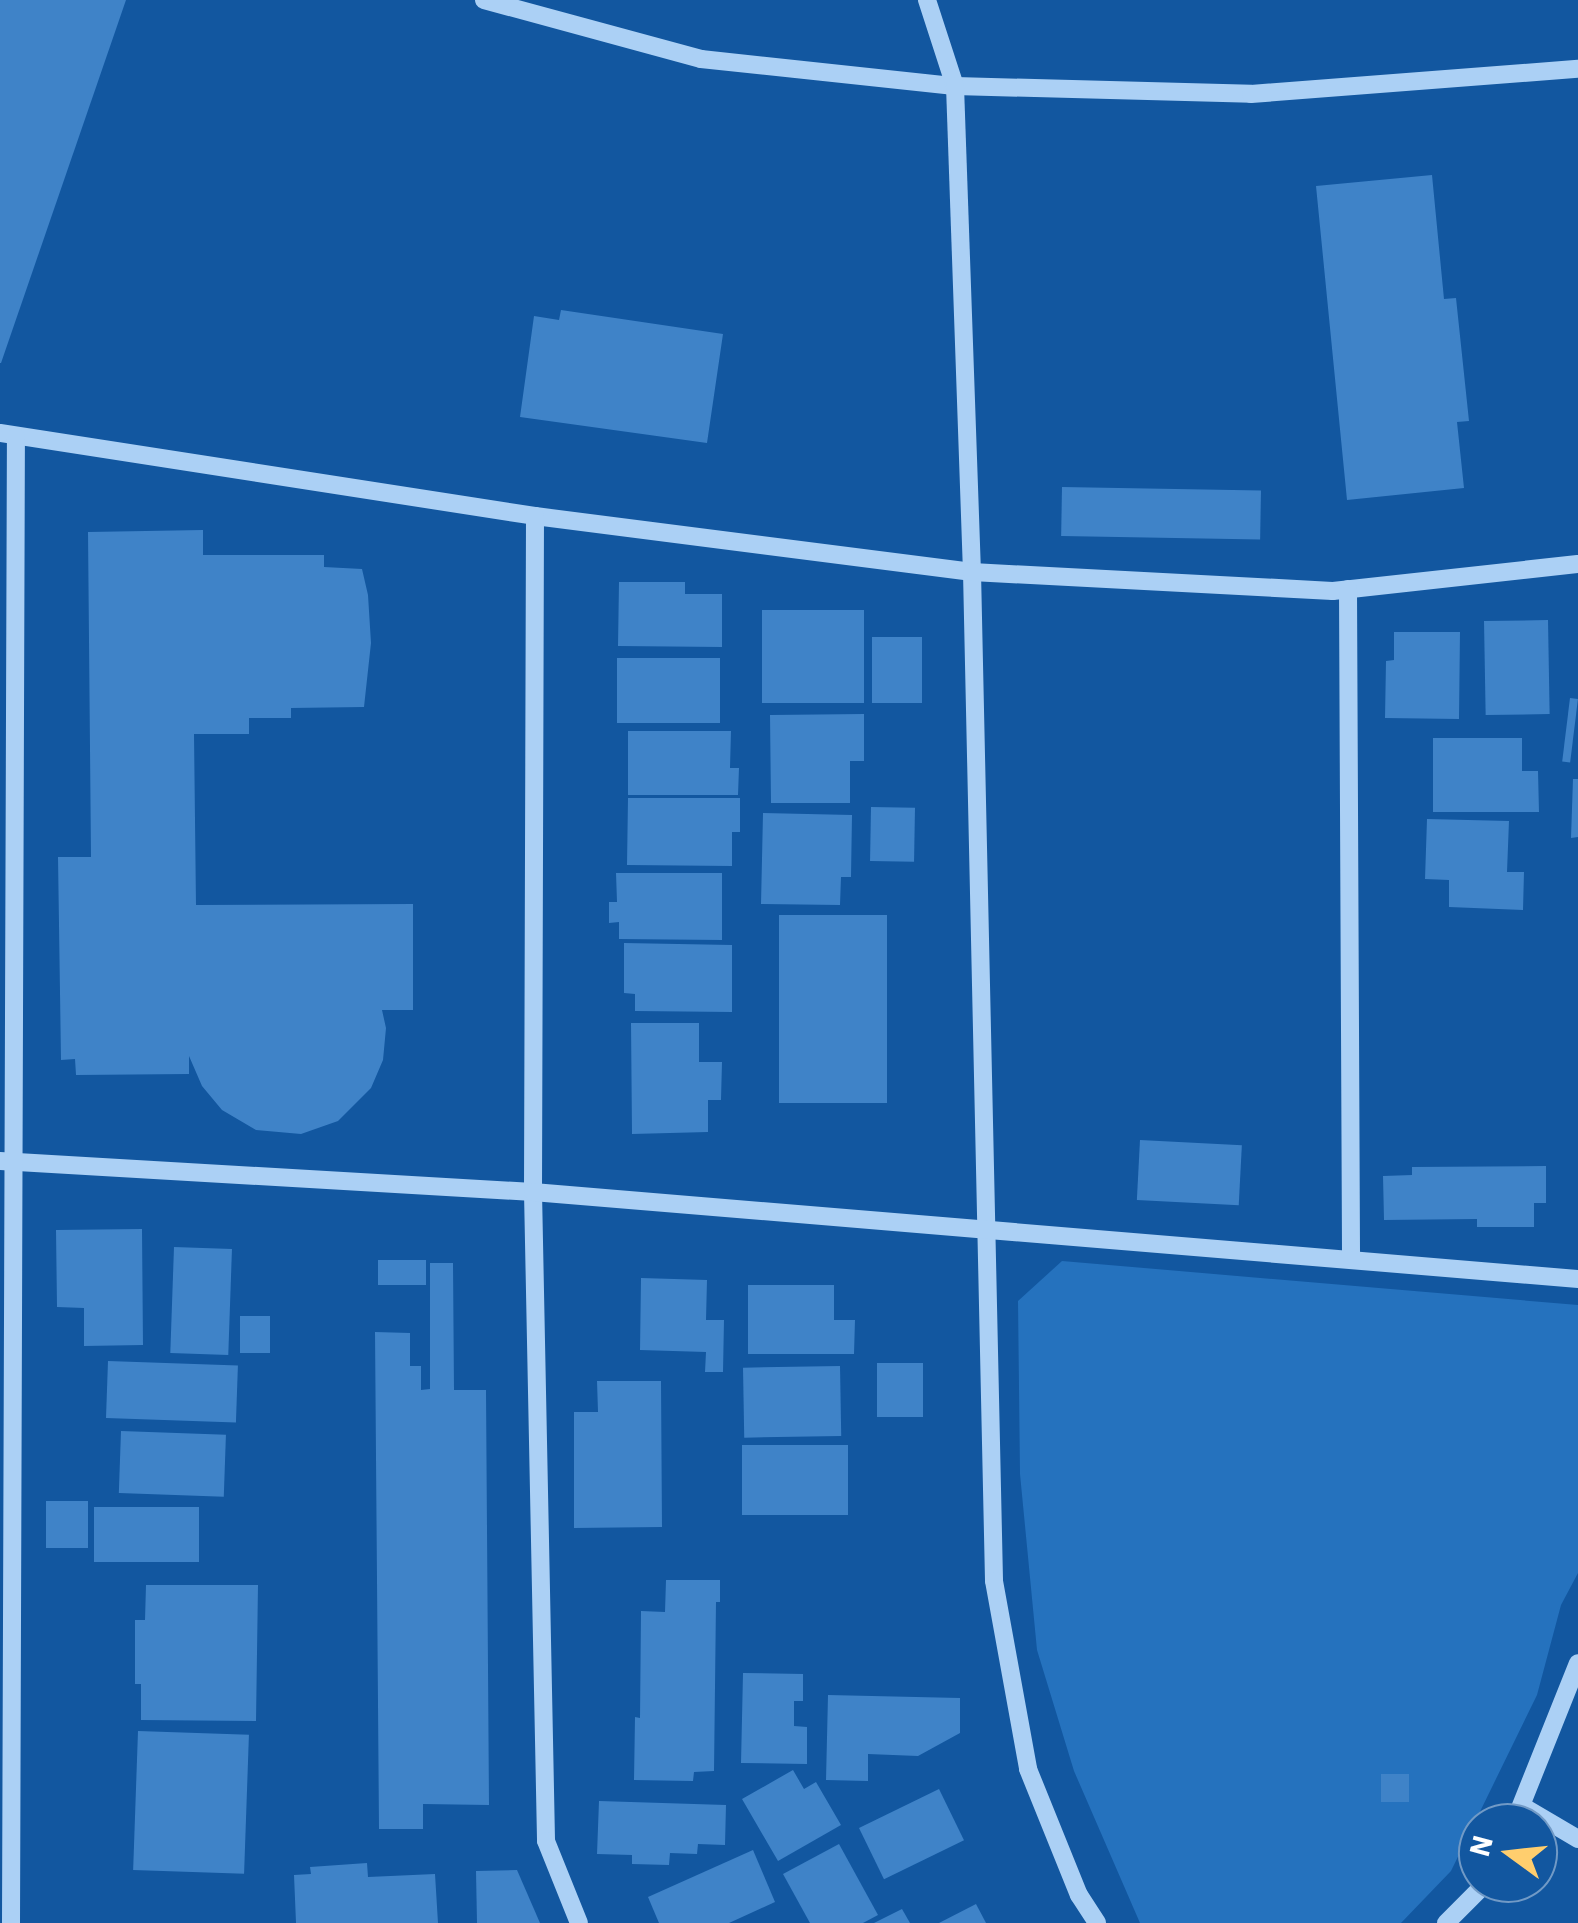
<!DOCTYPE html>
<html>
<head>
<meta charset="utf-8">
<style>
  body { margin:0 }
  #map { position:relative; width:1578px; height:1923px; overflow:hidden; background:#1257a0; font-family:"IBM Plex Sans",sans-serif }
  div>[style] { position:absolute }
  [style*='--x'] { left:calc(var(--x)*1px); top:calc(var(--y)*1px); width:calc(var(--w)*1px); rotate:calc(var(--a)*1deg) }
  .green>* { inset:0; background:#2572be }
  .building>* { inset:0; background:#3f83c8; transform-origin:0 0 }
  .minor>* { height:18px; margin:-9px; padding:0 9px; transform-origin:9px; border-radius:9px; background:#abd0f5 }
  span { translate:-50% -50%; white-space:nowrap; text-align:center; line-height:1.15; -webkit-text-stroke:9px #1257a0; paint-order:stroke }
  .north { position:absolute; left:1458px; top:1803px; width:100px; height:100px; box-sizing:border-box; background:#1257a0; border:2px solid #719ac6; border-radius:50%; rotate:285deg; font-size:28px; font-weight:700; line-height:40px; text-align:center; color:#fff }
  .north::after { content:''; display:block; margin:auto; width:35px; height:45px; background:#ffce6e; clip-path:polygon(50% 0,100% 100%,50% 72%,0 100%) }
</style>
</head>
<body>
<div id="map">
  <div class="green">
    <div style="clip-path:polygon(1062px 1261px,1578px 1305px,1578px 1573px,1561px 1605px,1537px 1695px,1451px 1871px,1401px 1923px,1140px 1923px,1074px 1771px,1037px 1650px,1020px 1474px,1018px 1301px)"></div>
  </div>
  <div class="building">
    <div style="clip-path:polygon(0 0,126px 0,1px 363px,0 363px)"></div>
    <div style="clip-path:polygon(1432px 175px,1444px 299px,1456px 298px,1469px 421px,1457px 422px,1464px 488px,1347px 500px,1316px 186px)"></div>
    <div style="clip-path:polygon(561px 310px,723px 334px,707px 443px,520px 417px,534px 316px,559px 320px)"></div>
    <div style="left:1062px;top:487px;width:199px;height:49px;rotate:1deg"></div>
    <div style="clip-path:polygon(203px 530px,203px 555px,324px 555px,324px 567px,362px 569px,368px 595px,371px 643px,364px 707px,291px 708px,291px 718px,249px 718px,249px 734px,194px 734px,196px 905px,413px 904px,413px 1010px,382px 1010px,386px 1028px,383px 1060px,371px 1088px,338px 1121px,301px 1134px,256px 1130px,222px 1110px,202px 1086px,189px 1056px,189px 1074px,76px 1075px,75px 1059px,61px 1060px,58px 857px,91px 857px,88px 532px)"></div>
    <div style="clip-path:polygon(619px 582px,685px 582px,685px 594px,722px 594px,722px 647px,618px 646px)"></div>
    <div style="left:762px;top:610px;width:102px;height:93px"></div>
    <div style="left:1548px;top:620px;width:94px;height:64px;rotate:89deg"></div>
    <div style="clip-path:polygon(1394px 632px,1460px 632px,1459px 719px,1385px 718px,1386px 661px,1394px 660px)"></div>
    <div style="left:872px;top:637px;width:50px;height:66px"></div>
    <div style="left:617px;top:658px;width:103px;height:65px"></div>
    <div style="left:1570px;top:698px;width:8px;height:64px;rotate:7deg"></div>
    <div style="clip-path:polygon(864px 714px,864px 761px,850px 761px,850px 803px,771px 803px,770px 715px)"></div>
    <div style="clip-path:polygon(628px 731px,731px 731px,730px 768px,739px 768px,738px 795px,628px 795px)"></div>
    <div style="clip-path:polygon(1433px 738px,1522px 738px,1522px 771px,1538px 771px,1539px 812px,1433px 812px)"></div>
    <div style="clip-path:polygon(1573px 779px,1578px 779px,1578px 837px,1571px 838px)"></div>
    <div style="clip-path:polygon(628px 798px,740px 798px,740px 832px,732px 832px,732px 866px,627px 865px)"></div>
    <div style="left:871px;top:807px;width:44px;height:54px;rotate:1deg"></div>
    <div style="clip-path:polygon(763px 813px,852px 815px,851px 877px,841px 877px,840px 905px,761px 904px)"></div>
    <div style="clip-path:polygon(1427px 819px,1509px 821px,1507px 872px,1524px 872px,1523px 910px,1449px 907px,1449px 880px,1425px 879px)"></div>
    <div style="clip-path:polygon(616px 873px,722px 873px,722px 940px,619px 939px,619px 922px,609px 923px,609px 902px,617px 902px)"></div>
    <div style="left:779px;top:915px;width:108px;height:188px"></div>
    <div style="clip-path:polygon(624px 943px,732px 945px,732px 1012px,635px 1011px,635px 994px,624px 993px)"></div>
    <div style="clip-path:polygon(631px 1023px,699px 1023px,699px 1062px,722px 1062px,721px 1100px,708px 1100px,708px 1132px,632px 1134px)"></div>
    <div style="left:1140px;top:1140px;width:102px;height:60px;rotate:3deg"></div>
    <div style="clip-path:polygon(1546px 1166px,1546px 1203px,1534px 1203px,1534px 1227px,1477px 1227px,1477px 1219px,1384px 1220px,1383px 1176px,1412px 1175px,1412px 1167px)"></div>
    <div style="clip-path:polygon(142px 1229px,143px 1345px,84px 1346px,84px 1308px,57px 1307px,56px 1230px)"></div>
    <div style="left:174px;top:1247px;width:58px;height:106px;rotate:2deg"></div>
    <div style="left:426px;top:1260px;width:25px;height:48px;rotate:90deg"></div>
    <div style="clip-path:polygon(430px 1263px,453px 1263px,454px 1390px,486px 1390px,489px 1805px,423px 1804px,423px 1829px,379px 1829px,375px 1332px,410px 1333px,410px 1366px,421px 1366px,421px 1390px,430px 1389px)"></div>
    <div style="clip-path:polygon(641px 1278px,707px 1280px,706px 1320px,724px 1320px,723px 1372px,705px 1372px,706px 1352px,640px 1350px)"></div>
    <div style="clip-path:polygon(748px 1285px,834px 1285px,834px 1320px,855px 1320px,854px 1354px,748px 1354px)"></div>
    <div style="left:240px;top:1316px;width:30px;height:37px"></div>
    <div style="left:108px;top:1361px;width:130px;height:57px;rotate:2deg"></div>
    <div style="left:877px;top:1363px;width:46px;height:54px"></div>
    <div style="left:840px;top:1366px;width:70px;height:97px;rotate:89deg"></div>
    <div style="clip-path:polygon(597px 1381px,661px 1381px,662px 1527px,574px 1528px,574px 1412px,598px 1412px)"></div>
    <div style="left:121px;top:1431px;width:105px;height:62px;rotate:2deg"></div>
    <div style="left:742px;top:1445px;width:106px;height:70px"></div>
    <div style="left:46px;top:1501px;width:42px;height:47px"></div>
    <div style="left:94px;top:1507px;width:105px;height:55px"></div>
    <div style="clip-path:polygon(666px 1580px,720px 1580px,720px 1602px,716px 1602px,714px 1771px,694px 1772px,693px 1781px,634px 1780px,635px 1717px,640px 1718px,641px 1611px,665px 1612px)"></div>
    <div style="clip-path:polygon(146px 1585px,258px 1585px,256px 1721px,141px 1720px,141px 1684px,135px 1684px,135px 1620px,145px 1620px)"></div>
    <div style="clip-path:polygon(743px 1673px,803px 1674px,803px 1701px,794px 1701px,794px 1726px,807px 1727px,807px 1764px,741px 1763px)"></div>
    <div style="clip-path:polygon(828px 1695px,960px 1698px,960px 1733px,918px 1756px,868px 1754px,868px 1781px,826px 1780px)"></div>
    <div style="left:138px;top:1731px;width:111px;height:139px;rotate:2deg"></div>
    <div style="clip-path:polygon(793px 1770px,804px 1789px,816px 1782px,841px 1825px,778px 1861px,742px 1799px)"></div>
    <div style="left:1381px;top:1774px;width:28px;height:28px"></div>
    <div style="left:939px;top:1789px;width:57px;height:89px;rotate:64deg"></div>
    <div style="clip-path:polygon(599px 1801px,726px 1805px,725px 1845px,698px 1844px,697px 1854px,670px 1853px,669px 1865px,632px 1864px,632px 1855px,597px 1854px)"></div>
    <div style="clip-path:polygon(839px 1844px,878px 1915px,863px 1923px,810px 1923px,783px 1874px)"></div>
    <div style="clip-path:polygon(753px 1850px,775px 1902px,729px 1923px,659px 1923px,648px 1897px)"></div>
    <div style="clip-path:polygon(367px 1863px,368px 1877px,435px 1874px,438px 1923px,296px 1923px,294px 1875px,311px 1874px,310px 1867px)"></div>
    <div style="clip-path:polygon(517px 1870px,540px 1923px,477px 1923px,476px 1871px)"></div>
    <div style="clip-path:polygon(976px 1904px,986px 1923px,939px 1923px)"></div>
    <div style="clip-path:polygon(902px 1909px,910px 1923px,874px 1923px)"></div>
  </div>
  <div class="minor">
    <div style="--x:484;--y:0;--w:225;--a:15.2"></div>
    <div style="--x:701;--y:59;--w:255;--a:6.1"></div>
    <div style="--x:955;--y:86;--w:296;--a:1.5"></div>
    <div style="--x:1251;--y:94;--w:328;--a:-4.4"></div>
    <div style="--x:927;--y:0;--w:90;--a:72"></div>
    <div style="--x:955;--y:86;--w:486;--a:88"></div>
    <div style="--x:972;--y:572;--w:1009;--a:88.75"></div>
    <div style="--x:994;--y:1581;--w:191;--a:79.7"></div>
    <div style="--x:1028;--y:1769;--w:136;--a:68"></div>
    <div style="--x:1079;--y:1895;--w:33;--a:57"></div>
    <div style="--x:0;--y:433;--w:541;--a:8.82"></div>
    <div style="--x:535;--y:516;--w:441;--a:7.3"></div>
    <div style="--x:972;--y:572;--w:361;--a:3"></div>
    <div style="--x:1333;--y:591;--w:246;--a:-6.3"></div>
    <div style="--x:535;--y:516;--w:676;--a:90.17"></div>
    <div style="--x:533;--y:1192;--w:649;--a:88.85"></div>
    <div style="--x:546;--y:1841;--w:88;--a:68.1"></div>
    <div style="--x:1348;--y:589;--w:670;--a:89.74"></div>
    <div style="--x:0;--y:1161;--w:534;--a:3.33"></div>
    <div style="--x:533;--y:1192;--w:1049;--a:4.76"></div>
    <div style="--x:1522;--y:1806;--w:65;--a:30.5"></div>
    <div style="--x:1514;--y:1823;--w:172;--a:-68.2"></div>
    <div style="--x:11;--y:1923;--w:1486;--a:-89.81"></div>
    <div style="--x:1446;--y:1923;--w:57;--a:-45"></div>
  </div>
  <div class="north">N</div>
</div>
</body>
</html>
